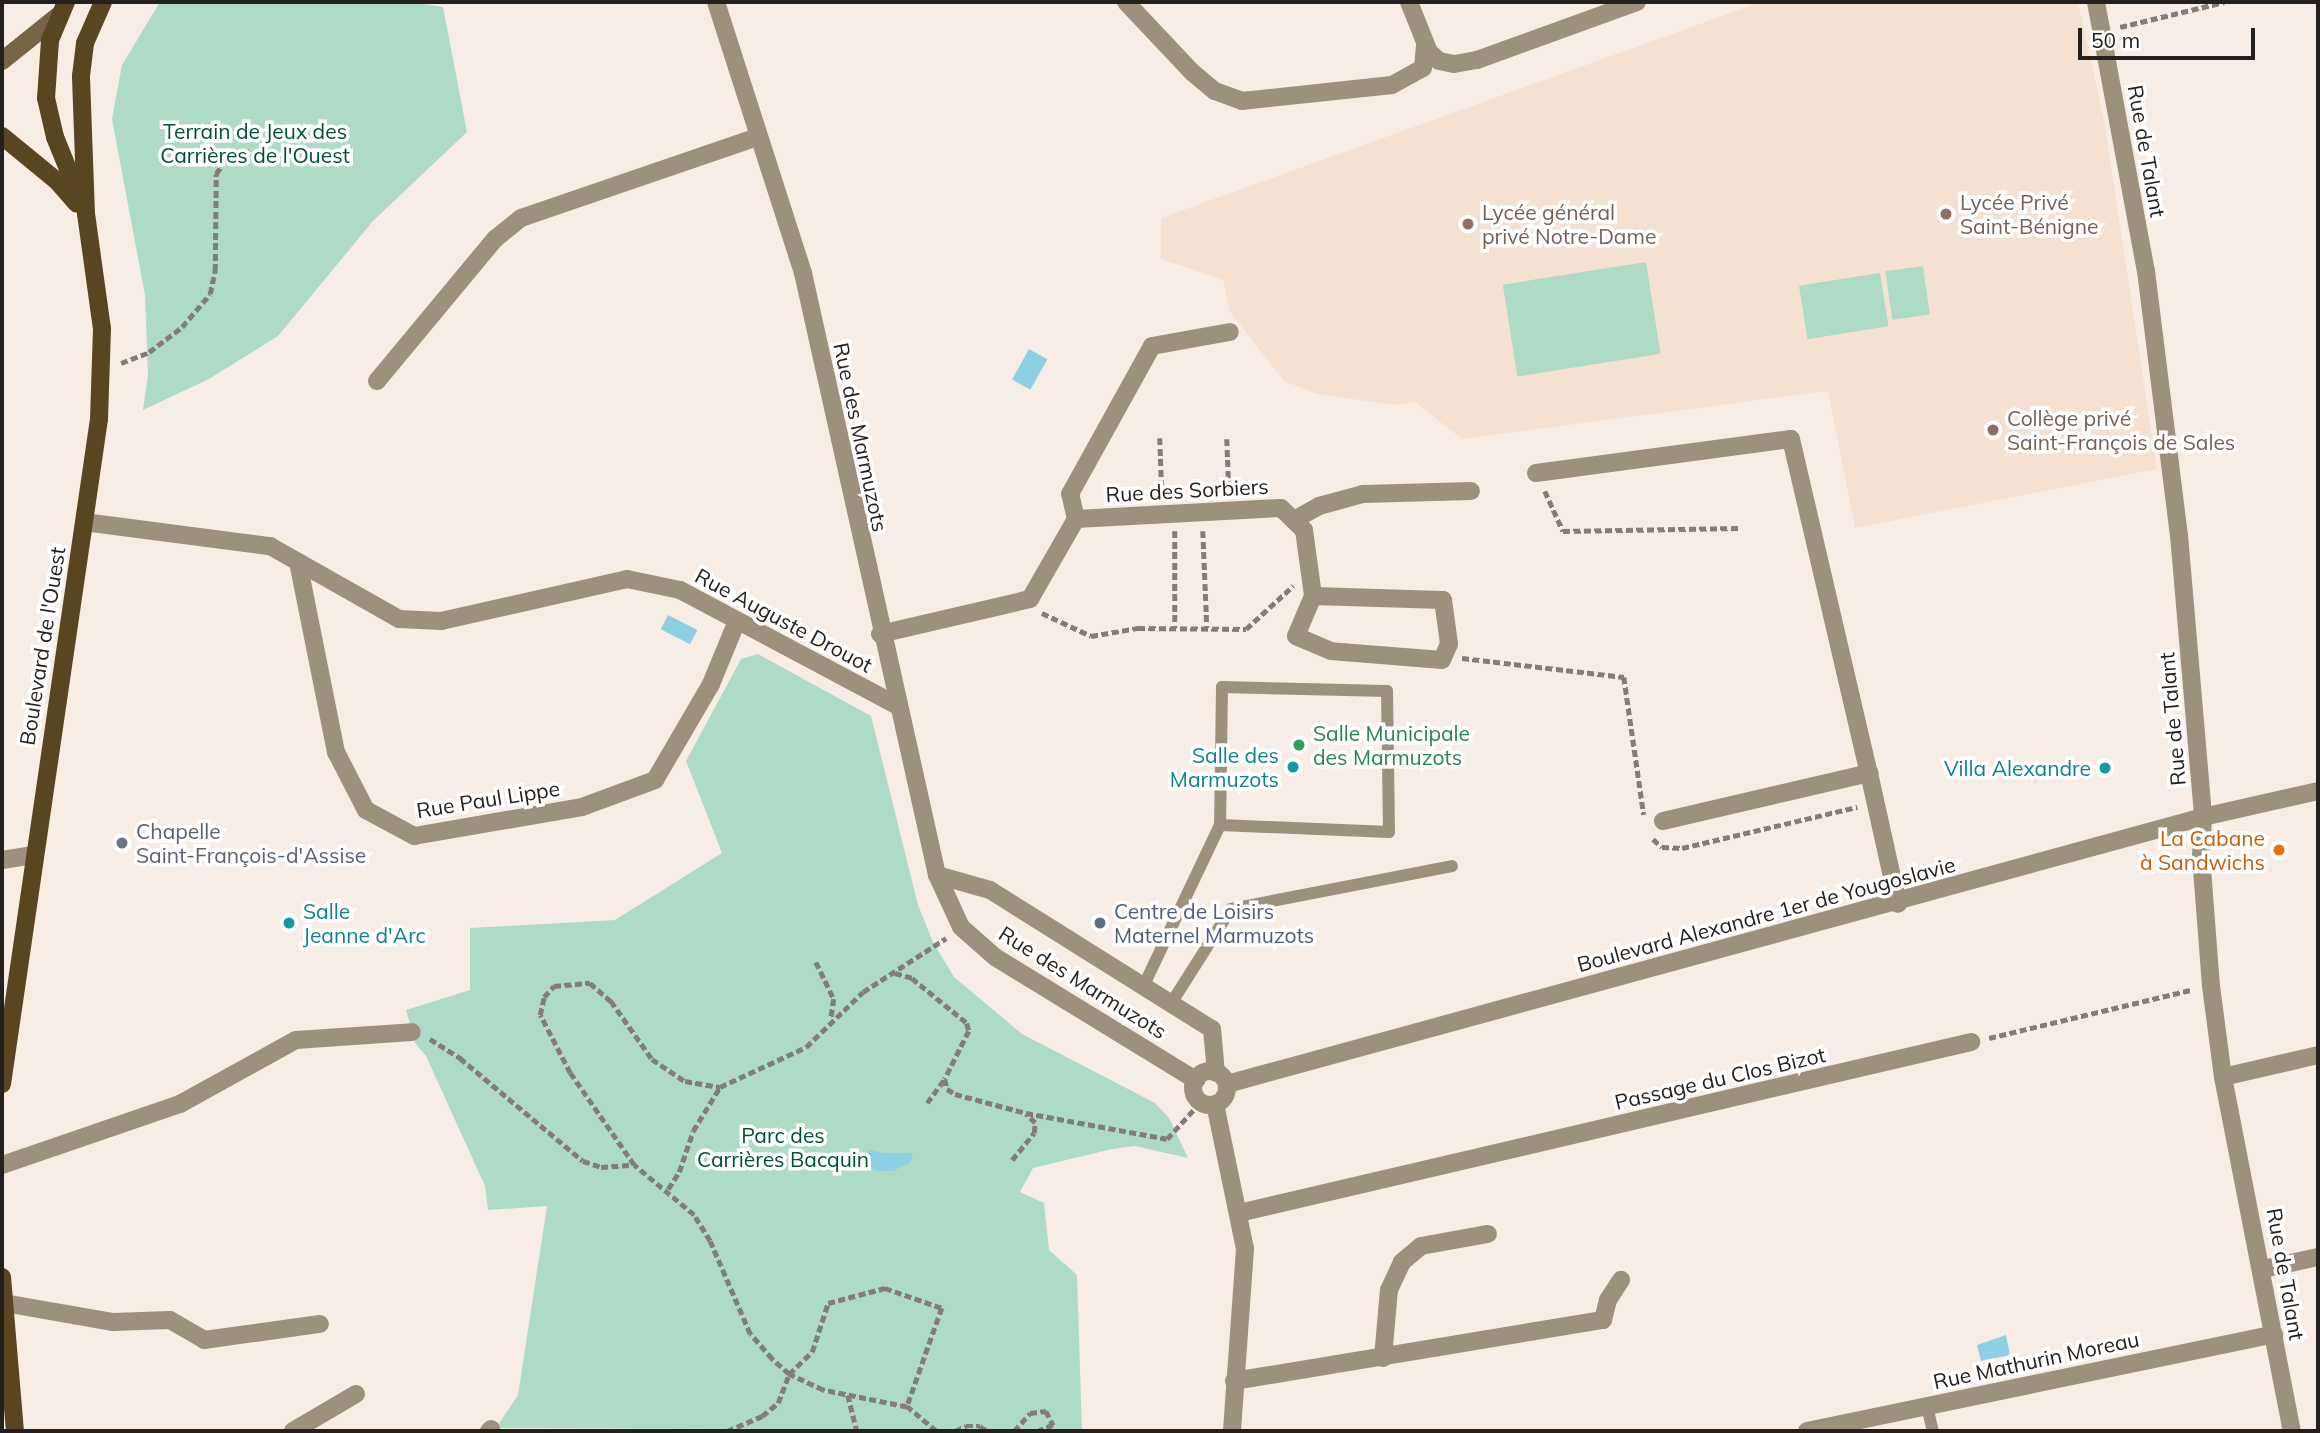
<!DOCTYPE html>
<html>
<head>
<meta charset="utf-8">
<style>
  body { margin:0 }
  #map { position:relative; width:2320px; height:1433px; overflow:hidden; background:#f8ede5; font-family:Mulish,sans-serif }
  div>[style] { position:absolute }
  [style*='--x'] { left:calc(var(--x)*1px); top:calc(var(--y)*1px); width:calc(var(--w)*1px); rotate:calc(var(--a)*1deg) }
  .education>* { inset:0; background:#f5e1d1 }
  .green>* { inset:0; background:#addbc6; transform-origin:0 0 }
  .water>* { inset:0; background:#8ed0e3; transform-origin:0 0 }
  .path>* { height:4.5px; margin-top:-2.25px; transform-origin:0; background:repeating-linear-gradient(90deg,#847c77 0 7px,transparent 0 10.5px) }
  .lane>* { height:12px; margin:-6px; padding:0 6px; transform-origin:6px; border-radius:6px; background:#9d917d }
  .street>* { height:18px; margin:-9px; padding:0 9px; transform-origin:9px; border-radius:9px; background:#9d917d }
  .street>.ring { margin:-9px; padding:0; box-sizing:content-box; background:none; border:18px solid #9d917d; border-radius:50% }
  .secondary>* { height:18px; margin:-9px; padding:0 9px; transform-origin:9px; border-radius:9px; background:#756446 }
  .primary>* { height:18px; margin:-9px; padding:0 9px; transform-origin:9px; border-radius:9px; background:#59451f }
  .dots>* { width:19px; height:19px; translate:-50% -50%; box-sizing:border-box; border:4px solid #fff; border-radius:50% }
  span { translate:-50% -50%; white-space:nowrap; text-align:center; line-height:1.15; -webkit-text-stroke:7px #fff; paint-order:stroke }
  .park-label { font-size:21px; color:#005037 }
  .street-label { font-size:21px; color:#24201d }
  .education-label { font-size:21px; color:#785e54 }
  .left { translate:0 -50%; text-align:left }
  .leisure-label { font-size:21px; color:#27864d }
  .culture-label { font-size:21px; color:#0d838f }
  .right { translate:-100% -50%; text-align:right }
  .worship-label { font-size:21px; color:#5b616d }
  .food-label { font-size:21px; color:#c56008 }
  .service-label { font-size:21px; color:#4e5e75 }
  .frame { position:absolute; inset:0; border:4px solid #24201d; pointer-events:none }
  .scale { position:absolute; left:2078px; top:28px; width:177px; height:32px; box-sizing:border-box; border:4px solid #24201d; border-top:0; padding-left:9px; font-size:21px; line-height:24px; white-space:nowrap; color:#24201d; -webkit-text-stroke:5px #fff; paint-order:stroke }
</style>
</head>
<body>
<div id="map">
  <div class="education">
    <div style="clip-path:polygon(1761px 2px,2078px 2px,2104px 120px,2157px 469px,1855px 528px,1828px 391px,1462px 439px,1415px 402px,1394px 405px,1317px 394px,1284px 381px,1230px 312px,1223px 280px,1161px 259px,1161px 218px)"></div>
  </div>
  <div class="green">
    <div style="clip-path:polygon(160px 2px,410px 2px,443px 7px,467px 132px,373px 221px,278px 336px,209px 379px,143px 410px,148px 375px,145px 295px,112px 119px,122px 65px)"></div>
    <div style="left:1646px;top:262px;width:93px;height:145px;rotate:81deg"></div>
    <div style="left:1923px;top:266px;width:49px;height:38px;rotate:82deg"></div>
    <div style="left:1880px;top:273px;width:54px;height:82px;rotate:81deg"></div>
    <div style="clip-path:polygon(758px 654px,871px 716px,918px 905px,933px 942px,954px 977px,1022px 1034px,1155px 1103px,1169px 1118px,1188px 1158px,1135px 1146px,1112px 1149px,1033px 1168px,1020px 1192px,1044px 1203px,1049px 1250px,1077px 1275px,1082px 1431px,496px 1428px,518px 1395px,547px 1206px,488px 1210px,485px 1186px,426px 1056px,415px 1043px,406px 1010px,470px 990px,470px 928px,615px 920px,722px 853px,686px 761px,741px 659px)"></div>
  </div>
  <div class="water">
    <div style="left:1029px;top:349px;width:21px;height:35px;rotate:29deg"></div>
    <div style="left:668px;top:615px;width:33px;height:16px;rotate:27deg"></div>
    <div style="clip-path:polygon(870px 1150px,885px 1153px,913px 1153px,910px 1163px,893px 1171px,877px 1171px,861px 1165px)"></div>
    <div style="clip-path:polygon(2006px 1335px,2010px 1355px,1981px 1361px,1977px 1345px)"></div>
  </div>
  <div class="path">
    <div style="--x:2120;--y:27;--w:107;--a:-13.5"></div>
    <div style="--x:121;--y:363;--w:30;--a:-21"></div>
    <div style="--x:149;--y:352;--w:41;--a:-37.1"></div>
    <div style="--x:182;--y:327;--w:43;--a:-49.7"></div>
    <div style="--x:210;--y:294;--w:24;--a:-78"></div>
    <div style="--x:215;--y:271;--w:97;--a:-89.4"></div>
    <div style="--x:216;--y:174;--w:20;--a:-57"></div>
    <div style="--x:227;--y:157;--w:23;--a:-15"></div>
    <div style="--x:1160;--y:438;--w:58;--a:88"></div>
    <div style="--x:1227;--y:439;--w:53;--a:87.8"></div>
    <div style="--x:1545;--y:491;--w:44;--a:65.8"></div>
    <div style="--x:1563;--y:531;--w:176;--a:-1"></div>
    <div style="--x:1175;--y:531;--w:97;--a:90"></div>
    <div style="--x:1203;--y:531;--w:97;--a:87.6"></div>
    <div style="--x:1042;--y:613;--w:54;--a:25.1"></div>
    <div style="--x:1091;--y:636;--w:48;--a:-9.7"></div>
    <div style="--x:1138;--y:628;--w:108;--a:0.5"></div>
    <div style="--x:1246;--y:629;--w:64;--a:-42.5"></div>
    <div style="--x:1462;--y:658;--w:163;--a:6.7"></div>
    <div style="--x:1624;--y:677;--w:139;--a:81.8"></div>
    <div style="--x:1653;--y:839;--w:12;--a:42"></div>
    <div style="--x:1662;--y:847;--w:20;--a:3"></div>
    <div style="--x:1682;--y:848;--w:180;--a:-13.2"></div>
    <div style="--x:816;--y:962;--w:41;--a:64.1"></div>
    <div style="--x:834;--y:999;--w:18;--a:99"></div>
    <div style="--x:895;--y:973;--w:18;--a:16"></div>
    <div style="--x:912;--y:978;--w:71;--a:39.3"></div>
    <div style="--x:967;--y:1023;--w:8;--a:76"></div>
    <div style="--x:969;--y:1031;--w:54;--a:116.6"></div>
    <div style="--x:945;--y:1079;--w:10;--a:79"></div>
    <div style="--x:947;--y:1089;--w:9;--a:32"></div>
    <div style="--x:955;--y:1094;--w:73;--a:15"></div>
    <div style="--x:1026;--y:1113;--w:143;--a:10.4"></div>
    <div style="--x:1167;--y:1139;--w:43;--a:-47.8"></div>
    <div style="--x:1989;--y:1038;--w:208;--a:-13.4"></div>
    <div style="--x:430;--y:1039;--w:36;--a:32"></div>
    <div style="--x:460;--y:1058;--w:160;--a:39.9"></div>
    <div style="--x:583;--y:1161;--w:19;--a:18"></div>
    <div style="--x:601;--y:1167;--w:32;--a:-4"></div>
    <div style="--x:927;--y:1103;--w:29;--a:-54"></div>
    <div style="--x:1012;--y:1160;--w:35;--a:-51"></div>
    <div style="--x:1034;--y:1133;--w:10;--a:-84"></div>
    <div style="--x:1035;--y:1123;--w:13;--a:-135"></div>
    <div style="--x:668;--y:1189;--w:20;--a:-57"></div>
    <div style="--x:679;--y:1172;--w:43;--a:-71.1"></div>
    <div style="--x:693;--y:1131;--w:52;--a:-58.5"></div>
    <div style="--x:848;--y:1395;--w:37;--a:76"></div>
    <div style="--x:727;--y:1431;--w:38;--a:-23"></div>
    <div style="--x:762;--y:1416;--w:21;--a:-39"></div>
    <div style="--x:778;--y:1403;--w:31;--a:-69"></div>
    <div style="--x:789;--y:1374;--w:32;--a:-44"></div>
    <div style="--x:812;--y:1352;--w:52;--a:-71.9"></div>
    <div style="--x:828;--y:1303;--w:59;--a:-14.7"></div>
    <div style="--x:885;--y:1288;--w:60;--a:19.3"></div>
    <div style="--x:942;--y:1308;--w:105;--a:109.5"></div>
    <div style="--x:936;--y:1431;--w:38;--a:-140"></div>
    <div style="--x:907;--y:1407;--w:86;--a:-168.6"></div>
    <div style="--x:823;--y:1390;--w:38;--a:-155"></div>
    <div style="--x:789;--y:1374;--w:23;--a:-139"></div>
    <div style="--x:772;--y:1359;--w:33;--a:-131"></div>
    <div style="--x:750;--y:1334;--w:101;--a:-113.3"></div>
    <div style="--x:710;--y:1241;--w:31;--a:-122"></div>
    <div style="--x:694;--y:1215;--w:78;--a:-140.2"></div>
    <div style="--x:634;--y:1165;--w:112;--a:-124.8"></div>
    <div style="--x:570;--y:1073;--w:65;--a:-117.3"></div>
    <div style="--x:540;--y:1015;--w:18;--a:-77"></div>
    <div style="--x:544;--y:997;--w:15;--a:-48"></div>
    <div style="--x:554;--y:986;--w:36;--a:-5"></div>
    <div style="--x:590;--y:983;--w:28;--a:41"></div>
    <div style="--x:611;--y:1001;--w:71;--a:54.7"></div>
    <div style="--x:652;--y:1059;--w:40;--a:34"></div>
    <div style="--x:685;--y:1081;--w:36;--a:10"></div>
    <div style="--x:720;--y:1087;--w:95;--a:-24.9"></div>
    <div style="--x:806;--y:1047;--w:79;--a:-44"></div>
    <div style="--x:863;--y:992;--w:99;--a:-33"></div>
    <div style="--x:955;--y:1431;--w:12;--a:-24"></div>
    <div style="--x:966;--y:1426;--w:14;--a:0"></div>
    <div style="--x:980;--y:1426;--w:9;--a:36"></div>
    <div style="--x:1014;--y:1431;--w:24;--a:-48"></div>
    <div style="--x:1030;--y:1413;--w:16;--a:-7"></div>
    <div style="--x:1046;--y:1411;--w:16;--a:63"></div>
    <div style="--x:1053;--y:1425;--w:15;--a:157"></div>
  </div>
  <div class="lane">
    <div style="--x:1144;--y:985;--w:177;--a:-64.6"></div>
    <div style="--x:1220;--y:825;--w:169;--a:2.4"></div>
    <div style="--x:1389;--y:832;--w:141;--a:-90.8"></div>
    <div style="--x:1387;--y:691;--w:165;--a:-178.6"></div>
    <div style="--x:1222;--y:687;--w:138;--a:90.8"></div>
    <div style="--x:1172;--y:1002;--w:110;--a:-57.6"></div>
    <div style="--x:1231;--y:909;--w:225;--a:-11"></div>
    <div style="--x:1927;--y:1406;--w:26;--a:77"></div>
  </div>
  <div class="street">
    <div style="--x:716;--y:2;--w:285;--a:72.2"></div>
    <div style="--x:803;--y:273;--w:617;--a:77.45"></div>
    <div style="--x:937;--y:875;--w:57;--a:65.2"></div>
    <div style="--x:961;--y:927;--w:45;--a:41.4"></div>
    <div style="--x:995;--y:957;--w:236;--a:31.5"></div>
    <div style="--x:1126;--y:2;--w:96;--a:46.7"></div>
    <div style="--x:1192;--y:72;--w:30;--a:40"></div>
    <div style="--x:1215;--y:91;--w:29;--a:20"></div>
    <div style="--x:1242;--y:101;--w:151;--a:-6.1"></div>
    <div style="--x:1392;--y:85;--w:35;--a:-29"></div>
    <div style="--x:1423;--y:68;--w:23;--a:-85"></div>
    <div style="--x:1409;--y:2;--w:54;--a:68.2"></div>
    <div style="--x:1429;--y:52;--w:13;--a:42"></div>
    <div style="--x:1439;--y:61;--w:15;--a:11"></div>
    <div style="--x:1454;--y:64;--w:23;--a:-10"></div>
    <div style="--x:1477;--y:60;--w:170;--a:-19.9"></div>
    <div style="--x:2096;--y:2;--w:274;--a:79.5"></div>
    <div style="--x:2146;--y:271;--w:266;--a:82.9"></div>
    <div style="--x:2179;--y:535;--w:283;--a:85.1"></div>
    <div style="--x:2203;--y:817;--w:39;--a:93"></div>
    <div style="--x:2201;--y:856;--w:130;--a:85.6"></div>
    <div style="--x:2211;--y:986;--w:92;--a:82.5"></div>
    <div style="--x:2223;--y:1077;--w:361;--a:79"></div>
    <div style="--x:377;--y:381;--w:185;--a:-50.3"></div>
    <div style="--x:495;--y:239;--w:33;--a:-39"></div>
    <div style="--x:521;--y:218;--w:250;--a:-18.9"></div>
    <div style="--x:1536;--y:473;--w:257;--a:-7.6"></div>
    <div style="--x:1791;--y:439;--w:343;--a:76.9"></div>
    <div style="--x:1076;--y:519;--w:26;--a:-103"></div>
    <div style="--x:1070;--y:494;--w:169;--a:-61"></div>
    <div style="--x:1152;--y:346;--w:79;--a:-10.2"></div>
    <div style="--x:1294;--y:520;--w:29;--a:-29"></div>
    <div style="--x:1319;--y:506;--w:46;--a:-15.3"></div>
    <div style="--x:1363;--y:494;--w:108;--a:-1.6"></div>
    <div style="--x:84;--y:522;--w:188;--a:7.4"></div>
    <div style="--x:270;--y:546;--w:148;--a:29.5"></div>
    <div style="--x:399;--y:619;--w:42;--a:2.7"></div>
    <div style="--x:441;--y:621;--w:191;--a:-12.7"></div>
    <div style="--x:627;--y:579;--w:54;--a:11.7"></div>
    <div style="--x:680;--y:590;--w:247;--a:28"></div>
    <div style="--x:298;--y:562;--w:194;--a:78.7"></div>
    <div style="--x:336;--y:752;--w:65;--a:62.7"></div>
    <div style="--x:366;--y:810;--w:55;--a:28.4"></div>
    <div style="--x:414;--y:836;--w:170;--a:-9.8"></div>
    <div style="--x:582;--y:807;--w:78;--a:-20.3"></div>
    <div style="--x:655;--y:780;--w:111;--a:-59.7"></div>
    <div style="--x:711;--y:684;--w:68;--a:-67.6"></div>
    <div style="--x:880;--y:634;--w:154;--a:-13.1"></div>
    <div style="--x:1030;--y:599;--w:92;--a:-60.1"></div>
    <div style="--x:1076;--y:519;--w:205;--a:-3.1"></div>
    <div style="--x:1281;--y:508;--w:32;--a:44"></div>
    <div style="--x:1304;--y:530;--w:67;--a:82.2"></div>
    <div style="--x:1313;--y:596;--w:130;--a:1.8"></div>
    <div style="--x:1443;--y:600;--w:44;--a:82.2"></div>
    <div style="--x:1449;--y:644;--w:17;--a:114"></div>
    <div style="--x:1442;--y:660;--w:111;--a:-175.4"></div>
    <div style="--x:1331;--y:651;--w:38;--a:-157"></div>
    <div style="--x:1296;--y:636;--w:43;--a:-67"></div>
    <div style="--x:1663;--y:821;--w:212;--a:-13.1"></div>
    <div style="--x:1869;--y:773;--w:134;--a:77.5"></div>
    <div style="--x:2;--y:860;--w:32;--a:-9"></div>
    <div style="--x:937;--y:875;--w:55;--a:15.8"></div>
    <div style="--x:990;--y:890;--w:262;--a:32.1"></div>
    <div style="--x:1212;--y:1029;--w:44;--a:84.8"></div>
    <div class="ring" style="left:1193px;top:1071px;width:16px;height:16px"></div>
    <div style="--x:2223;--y:1077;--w:98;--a:-13"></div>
    <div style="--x:1227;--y:1084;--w:1012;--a:-15.3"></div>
    <div style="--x:2203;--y:817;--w:118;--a:-12.7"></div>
    <div style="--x:1215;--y:1104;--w:148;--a:78.3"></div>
    <div style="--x:1245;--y:1249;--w:182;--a:94.1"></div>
    <div style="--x:2;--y:1165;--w:188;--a:-18.9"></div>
    <div style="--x:180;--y:1104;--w:132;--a:-28.9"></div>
    <div style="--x:296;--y:1040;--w:116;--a:-3.9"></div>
    <div style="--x:1239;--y:1213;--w:752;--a:-13.15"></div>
    <div style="--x:2263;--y:1269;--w:56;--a:-12.3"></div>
    <div style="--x:4;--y:1303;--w:111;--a:9.9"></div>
    <div style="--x:113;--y:1322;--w:57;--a:-2"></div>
    <div style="--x:170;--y:1320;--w:39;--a:30"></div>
    <div style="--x:204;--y:1340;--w:117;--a:-7.9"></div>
    <div style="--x:1383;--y:1358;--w:68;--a:-85"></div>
    <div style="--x:1389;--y:1290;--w:31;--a:-65"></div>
    <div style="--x:1402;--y:1262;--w:25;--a:-40"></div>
    <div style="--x:1421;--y:1246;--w:68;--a:-10.2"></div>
    <div style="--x:1234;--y:1381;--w:374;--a:-9.4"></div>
    <div style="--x:1603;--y:1320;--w:21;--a:-76"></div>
    <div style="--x:1608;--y:1300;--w:24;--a:-57"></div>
    <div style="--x:293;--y:1431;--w:73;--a:-30.4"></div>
    <div style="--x:489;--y:1431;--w:3;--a:-45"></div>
    <div style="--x:1807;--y:1431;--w:477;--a:-11.7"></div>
  </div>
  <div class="secondary">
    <div style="--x:2;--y:61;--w:72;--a:-38.8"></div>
  </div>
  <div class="primary">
    <div style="--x:66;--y:2;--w:41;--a:112.8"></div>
    <div style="--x:50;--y:40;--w:58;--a:93.9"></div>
    <div style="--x:46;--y:98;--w:40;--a:77"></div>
    <div style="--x:55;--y:137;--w:69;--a:67.9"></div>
    <div style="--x:2;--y:136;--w:71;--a:39.3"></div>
    <div style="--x:57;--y:181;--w:30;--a:49"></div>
    <div style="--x:2;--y:1084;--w:672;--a:-81.7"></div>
    <div style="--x:99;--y:419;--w:90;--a:-88.1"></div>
    <div style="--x:102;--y:329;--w:116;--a:-97.9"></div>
    <div style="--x:86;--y:214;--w:138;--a:-92.1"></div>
    <div style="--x:81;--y:76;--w:33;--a:-83"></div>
    <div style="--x:85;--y:43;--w:45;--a:-66.3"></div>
    <div style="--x:2;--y:1277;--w:155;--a:85.2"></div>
  </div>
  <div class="dots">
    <div style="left:1946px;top:214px;background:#8d6e63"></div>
    <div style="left:1468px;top:224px;background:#8d6e63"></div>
    <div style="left:1993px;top:430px;background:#8d6e63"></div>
    <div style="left:1299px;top:745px;background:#2e9e5b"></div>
    <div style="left:1293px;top:767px;background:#0f9aa8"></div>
    <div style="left:2105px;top:768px;background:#0f9aa8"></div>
    <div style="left:122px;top:843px;background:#6b7280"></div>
    <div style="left:2279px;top:850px;background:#e8710a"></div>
    <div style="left:289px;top:923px;background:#0f9aa8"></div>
    <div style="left:1100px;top:923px;background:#5c6f8a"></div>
  </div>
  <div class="park-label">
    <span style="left:255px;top:143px">Terrain de Jeux des<br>Carrières de l'Ouest</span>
    <span style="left:783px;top:1147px">Parc des<br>Carrières Bacquin</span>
  </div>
  <div class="street-label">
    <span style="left:2147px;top:151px;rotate:80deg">Rue de Talant</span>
    <span style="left:861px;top:437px;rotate:78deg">Rue des Marmuzots</span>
    <span style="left:1187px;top:490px;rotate:-3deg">Rue des Sorbiers</span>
    <span style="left:784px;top:620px;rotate:28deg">Rue Auguste Drouot</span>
    <span style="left:42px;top:646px;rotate:-81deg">Boulevard de l'Ouest</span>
    <span style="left:2172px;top:719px;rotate:-95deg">Rue de Talant</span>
    <span style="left:488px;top:799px;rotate:-9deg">Rue Paul Lippe</span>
    <span style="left:1766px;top:914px;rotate:-15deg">Boulevard Alexandre 1er de Yougoslavie</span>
    <span style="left:1083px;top:982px;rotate:32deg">Rue des Marmuzots</span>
    <span style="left:1720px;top:1078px;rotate:-13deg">Passage du Clos Bizot</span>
    <span style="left:2286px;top:1274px;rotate:80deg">Rue de Talant</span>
    <span style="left:2036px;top:1360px;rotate:-12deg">Rue Mathurin Moreau</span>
  </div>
  <div class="education-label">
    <span class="left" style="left:1960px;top:214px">Lycée Privé<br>Saint-Bénigne</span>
    <span class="left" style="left:1482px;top:224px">Lycée général<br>privé Notre-Dame</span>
    <span class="left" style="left:2007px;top:430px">Collège privé<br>Saint-François de Sales</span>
  </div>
  <div class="leisure-label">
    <span class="left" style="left:1313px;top:745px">Salle Municipale<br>des Marmuzots</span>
  </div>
  <div class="culture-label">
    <span class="right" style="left:1279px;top:767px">Salle des<br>Marmuzots</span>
    <span class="right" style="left:2091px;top:768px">Villa Alexandre</span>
    <span class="left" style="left:303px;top:923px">Salle<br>Jeanne d'Arc</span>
  </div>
  <div class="worship-label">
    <span class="left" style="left:136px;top:843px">Chapelle<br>Saint-François-d'Assise</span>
  </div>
  <div class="food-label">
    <span class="right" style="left:2265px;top:850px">La Cabane<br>à Sandwichs</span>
  </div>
  <div class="service-label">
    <span class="left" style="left:1114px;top:923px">Centre de Loisirs<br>Maternel Marmuzots</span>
  </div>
  <div class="frame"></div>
  <div class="scale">50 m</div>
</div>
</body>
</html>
